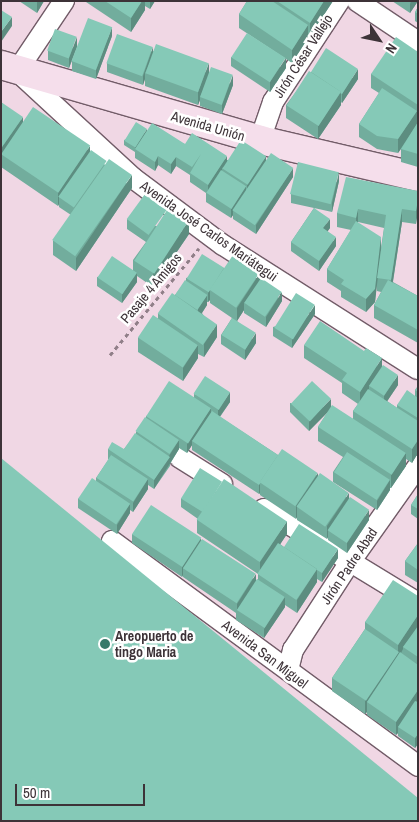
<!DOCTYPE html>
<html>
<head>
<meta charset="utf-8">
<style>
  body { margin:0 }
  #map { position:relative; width:419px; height:822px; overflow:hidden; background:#f0d7e4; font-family:"Archivo Narrow",sans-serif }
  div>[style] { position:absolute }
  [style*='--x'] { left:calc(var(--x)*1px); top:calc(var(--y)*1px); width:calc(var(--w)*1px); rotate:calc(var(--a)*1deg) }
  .path>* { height:3px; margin-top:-1.5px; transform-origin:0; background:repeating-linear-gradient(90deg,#907f88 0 4px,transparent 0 8px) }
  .roads { filter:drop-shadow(1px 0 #725c68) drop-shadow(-1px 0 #725c68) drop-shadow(0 1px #725c68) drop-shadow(0 -1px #725c68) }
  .street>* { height:20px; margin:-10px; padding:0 10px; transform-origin:10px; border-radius:10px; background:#fff }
  .secondary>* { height:28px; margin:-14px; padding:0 14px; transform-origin:14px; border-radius:14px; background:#f5deeb }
  .wall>* { inset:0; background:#72ad9d }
  .shaded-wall>* { inset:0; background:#5d8d80 }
  .building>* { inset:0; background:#85c9b7; transform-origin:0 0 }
  .dots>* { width:14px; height:14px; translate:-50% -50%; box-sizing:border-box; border:2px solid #fff; border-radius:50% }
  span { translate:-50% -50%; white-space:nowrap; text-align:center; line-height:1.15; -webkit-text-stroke:5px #fff; paint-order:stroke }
  .street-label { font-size:14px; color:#3d3338 }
  .poi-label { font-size:14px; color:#3d3338; font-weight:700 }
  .left { translate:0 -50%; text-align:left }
  .frame { position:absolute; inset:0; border:2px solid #3d3338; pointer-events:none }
  .north { position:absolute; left:354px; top:15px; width:50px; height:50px; -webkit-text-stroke:4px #fff; paint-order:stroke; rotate:124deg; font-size:14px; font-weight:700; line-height:20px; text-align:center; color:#3d3338 }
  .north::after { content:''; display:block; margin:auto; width:18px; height:22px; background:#3d3338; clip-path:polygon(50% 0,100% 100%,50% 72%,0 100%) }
  .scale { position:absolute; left:15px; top:784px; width:130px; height:22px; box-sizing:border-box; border:2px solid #3d3338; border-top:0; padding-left:6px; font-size:15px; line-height:18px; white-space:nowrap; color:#3d3338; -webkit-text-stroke:4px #fff; paint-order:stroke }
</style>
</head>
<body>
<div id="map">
  <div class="path">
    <div style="--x:110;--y:355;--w:139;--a:-50.2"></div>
  </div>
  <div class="roads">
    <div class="street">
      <div style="--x:64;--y:1;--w:84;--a:123.9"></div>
      <div style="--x:17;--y:71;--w:158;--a:42.7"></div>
      <div style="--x:133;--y:178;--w:112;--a:36.7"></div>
      <div style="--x:223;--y:245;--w:231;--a:32.5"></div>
      <div style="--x:357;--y:1;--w:73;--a:33.9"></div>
      <div style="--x:260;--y:140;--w:40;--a:-71.1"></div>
      <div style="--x:273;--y:102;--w:121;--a:-56.8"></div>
      <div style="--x:179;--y:457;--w:51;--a:32.1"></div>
      <div style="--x:264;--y:509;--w:180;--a:31.4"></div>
      <div style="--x:112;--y:541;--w:380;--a:36.3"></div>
      <div style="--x:288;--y:670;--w:21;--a:-76"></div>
      <div style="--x:293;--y:650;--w:105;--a:-57.1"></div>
      <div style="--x:350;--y:562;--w:118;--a:-54.7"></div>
    </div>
    <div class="secondary">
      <div style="--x:1;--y:65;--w:270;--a:16.1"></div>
      <div style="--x:260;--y:140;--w:162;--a:13.2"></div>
    </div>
  </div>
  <div class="wall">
    <div style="clip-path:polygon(19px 1px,44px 1px,37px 13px)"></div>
    <div style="clip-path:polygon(86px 1px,155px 1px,150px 9px,145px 6px,145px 10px,131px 32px,86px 2px)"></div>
    <div style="clip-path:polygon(247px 1px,333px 1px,310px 36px,308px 35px,308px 38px,292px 63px,239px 28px,239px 14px)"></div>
    <div style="clip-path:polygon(392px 1px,418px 1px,410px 13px)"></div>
    <div style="clip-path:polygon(418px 7px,418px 23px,415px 21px,415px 12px)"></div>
    <div style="clip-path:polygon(112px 36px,96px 79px,72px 71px,72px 61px)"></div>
    <div style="clip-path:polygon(77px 47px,69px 68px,48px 60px,48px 51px)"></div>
    <div style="clip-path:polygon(153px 51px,209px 73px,233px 85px,222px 114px,200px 106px,200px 100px,198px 105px,145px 86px,145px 79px,143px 85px,107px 72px,107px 63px)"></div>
    <div style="clip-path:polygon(418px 52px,418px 118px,417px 118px,417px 123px,418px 122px,418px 167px,401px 162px,401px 149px,398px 153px,377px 149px,359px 137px,359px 124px,379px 93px,371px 88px,371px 74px)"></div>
    <div style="clip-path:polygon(231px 57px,286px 68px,270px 92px,231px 66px)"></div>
    <div style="clip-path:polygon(311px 72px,358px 79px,342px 103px,341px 102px,341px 105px,318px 139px,286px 118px,286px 105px)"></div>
    <div style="clip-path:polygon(1px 102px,23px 122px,90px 152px,132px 188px,76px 271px,53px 255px,53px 241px,71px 215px,59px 207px,59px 204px,58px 206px,1px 167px)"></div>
    <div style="clip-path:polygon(147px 132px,185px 144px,227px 160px,266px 161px,293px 177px,256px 234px,233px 219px,233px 215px,231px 218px,206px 202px,206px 193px,190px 182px,190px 175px,176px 166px,171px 174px,158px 165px,155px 171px,135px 158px,135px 152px,124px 145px,124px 140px)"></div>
    <div style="clip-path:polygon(339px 181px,332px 212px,314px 208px,330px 228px,327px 231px,336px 246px,319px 271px,291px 251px,291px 242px,314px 208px,291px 203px,291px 194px)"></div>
    <div style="clip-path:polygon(evenodd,418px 191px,416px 224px,402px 222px,393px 282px,418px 296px,418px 343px,374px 318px,374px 305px,381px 292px,377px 291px,377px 283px,375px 302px,366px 312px,341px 297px,341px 291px,327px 282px,327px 269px,351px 230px,337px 227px,337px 213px,418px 191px,358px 222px,384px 228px,381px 248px,358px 223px,358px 222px)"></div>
    <div style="clip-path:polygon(127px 219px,189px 234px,153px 287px,137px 276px,137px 282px,122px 303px,97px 286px,97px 277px,133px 270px,133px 260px,146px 242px,127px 229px)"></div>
    <div style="clip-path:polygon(224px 268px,260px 280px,282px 301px,266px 327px,244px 313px,244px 310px,237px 321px,256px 343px,245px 360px,221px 344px,221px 335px,232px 318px,210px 303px,210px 300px,208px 302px,207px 302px,207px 305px,202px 313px,217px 337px,204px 357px,198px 354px,198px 358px,183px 381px,138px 352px,138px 338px,158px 318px,158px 314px,175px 295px,186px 281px,186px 278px)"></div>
    <div style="clip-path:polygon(315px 314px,292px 348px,273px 336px,273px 327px)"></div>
    <div style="clip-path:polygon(304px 345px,382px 367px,398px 385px,387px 401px,397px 408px,397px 405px,415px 396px,415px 390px,418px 386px,418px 453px,412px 463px,406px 459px,406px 466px,391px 488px,390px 488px,390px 490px,377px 510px,333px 482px,333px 472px,343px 457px,318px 441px,318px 427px,329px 410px,309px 431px,290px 412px,290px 403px,331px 408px,353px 419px,353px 411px,358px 404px,342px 393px,342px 383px,304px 358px)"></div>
    <div style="clip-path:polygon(194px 394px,230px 402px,220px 417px,278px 455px,318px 476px,349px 499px,369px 520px,347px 553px,328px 540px,328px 537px,327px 539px,297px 520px,297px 517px,296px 519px,260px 495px,260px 493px,259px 494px,192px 450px,192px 445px,187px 453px,179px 448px,179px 449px,170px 464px,170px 466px,154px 489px,148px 485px,148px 489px,133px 512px,130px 510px,130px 513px,117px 534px,78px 508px,78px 499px,96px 481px,96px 478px,109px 459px,108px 459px,108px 449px,124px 449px,136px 434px,136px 432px,146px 418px,146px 416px,194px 397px)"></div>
    <div style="clip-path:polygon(418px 494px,418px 519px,411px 514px,411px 505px)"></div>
    <div style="clip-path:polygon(181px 498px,287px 534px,280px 544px,284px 547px,338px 558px,322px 582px,317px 579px,317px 582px,297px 613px,285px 605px,285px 607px,264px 638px,236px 620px,236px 613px,183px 577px,183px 575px,182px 577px,132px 543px,132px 534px,201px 540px,256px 581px,258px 579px,258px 574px,197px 533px,197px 520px,198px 519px,181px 507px)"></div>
    <div style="clip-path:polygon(418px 543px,418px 583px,405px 575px,405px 561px)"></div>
    <div style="clip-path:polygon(418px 596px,418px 744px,415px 748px,398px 736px,398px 733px,396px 735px,367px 715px,367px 712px,365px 714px,332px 691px,332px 678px,365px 629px,365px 622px)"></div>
  </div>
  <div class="shaded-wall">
    <div style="clip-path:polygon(37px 1px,44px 1px,37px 13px)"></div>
    <div style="clip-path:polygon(142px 1px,145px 1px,145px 10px,131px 32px,131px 18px)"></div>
    <div style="clip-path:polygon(150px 1px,155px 1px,150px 9px)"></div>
    <div style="clip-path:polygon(324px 1px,333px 1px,310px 36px,310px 23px)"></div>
    <div style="clip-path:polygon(411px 1px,418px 1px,410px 13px,410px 4px)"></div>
    <div style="clip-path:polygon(12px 17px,12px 26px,1px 42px,1px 32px)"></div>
    <div style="clip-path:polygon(308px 25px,308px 38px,292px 63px,292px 50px)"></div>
    <div style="clip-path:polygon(112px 27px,112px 36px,96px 79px,96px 70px)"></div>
    <div style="clip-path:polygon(77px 37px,77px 47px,69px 68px,69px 58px)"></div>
    <div style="clip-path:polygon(153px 47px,153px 56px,145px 73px,145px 79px,143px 85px,143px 76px)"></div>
    <div style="clip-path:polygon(286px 58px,286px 68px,270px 92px,270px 82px)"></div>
    <div style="clip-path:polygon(209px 63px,209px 76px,200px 97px,200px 100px,198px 105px,198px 92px)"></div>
    <div style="clip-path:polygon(358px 69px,358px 79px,342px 103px,342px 94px)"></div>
    <div style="clip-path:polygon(233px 75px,233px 85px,222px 114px,222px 105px)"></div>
    <div style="clip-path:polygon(341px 92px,341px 105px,318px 139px,318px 126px)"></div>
    <div style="clip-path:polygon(417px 111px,417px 124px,398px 153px,398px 139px)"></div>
    <div style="clip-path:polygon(23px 117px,23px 126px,2px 154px,2px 147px)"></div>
    <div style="clip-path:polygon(147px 129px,147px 134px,135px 149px,135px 152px,135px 147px)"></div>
    <div style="clip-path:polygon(90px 146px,90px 159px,59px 197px,59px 204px,58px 206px,58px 192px)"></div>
    <div style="clip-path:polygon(158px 156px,158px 165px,155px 171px,155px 162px)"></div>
    <div style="clip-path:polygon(227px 156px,227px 165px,222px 168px,222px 173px,208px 194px,208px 185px)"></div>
    <div style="clip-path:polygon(266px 156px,266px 165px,247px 194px,247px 185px)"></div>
    <div style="clip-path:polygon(176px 157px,176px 166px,171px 174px,171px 164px)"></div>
    <div style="clip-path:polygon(293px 168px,293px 177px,256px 234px,256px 225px)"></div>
    <div style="clip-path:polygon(339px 172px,339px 181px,332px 212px,332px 203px)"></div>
    <div style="clip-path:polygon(132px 175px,132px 188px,76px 271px,76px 258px)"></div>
    <div style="clip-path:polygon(246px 186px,246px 195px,233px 210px,233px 215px,231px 218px,231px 209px)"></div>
    <div style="clip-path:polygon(418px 199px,418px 212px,416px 224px,416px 211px)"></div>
    <div style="clip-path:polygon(358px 209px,358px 222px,356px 231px,356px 218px)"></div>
    <div style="clip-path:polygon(402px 209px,402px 222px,391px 293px,391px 280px)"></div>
    <div style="clip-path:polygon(330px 219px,330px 228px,323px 238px,323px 228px)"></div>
    <div style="clip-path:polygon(189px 220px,189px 234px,153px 287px,153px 274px)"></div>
    <div style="clip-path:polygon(336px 237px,336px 246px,319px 271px,319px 261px)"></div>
    <div style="clip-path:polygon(381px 237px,381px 250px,375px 302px,366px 312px,366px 299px)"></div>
    <div style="clip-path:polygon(137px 273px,137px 282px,122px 303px,122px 294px)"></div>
    <div style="clip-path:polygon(260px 273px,260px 286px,244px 303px,244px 310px,237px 321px,237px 308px)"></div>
    <div style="clip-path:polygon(210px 290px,210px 300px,208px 302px,208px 293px)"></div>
    <div style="clip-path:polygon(282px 292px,282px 301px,266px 327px,266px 317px)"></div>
    <div style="clip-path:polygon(207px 295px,207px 305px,198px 319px,198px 309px)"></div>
    <div style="clip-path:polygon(315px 305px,315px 314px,292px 348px,292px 339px)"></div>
    <div style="clip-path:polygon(217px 324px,217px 337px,204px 357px,204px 344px)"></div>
    <div style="clip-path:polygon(256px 333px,256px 343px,245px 360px,245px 350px)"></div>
    <div style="clip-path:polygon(198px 345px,198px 358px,183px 381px,183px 368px)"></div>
    <div style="clip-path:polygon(2px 354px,2px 367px,1px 368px,1px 355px)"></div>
    <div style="clip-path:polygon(382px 358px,382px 372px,369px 386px,369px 391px,360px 405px,360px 392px)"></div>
    <div style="clip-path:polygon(398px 375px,398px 385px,384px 406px,384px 396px)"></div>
    <div style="clip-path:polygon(230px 392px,230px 402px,218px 419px,218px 410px)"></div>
    <div style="clip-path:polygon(331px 399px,331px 409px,309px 431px,309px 421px)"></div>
    <div style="clip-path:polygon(211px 408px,211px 418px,192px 441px,192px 445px,187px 453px,187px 444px)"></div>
    <div style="clip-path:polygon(179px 440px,179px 449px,154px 489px,154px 480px)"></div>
    <div style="clip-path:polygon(418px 440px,418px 453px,412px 463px,412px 449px)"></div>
    <div style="clip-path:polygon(406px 453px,406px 466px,391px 488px,391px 475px)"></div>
    <div style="clip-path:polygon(318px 473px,318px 486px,297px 507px,297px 517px,296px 519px,296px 506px)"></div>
    <div style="clip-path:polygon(148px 479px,148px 489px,133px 512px,133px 503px)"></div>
    <div style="clip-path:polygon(390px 480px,390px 490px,377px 510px,377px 501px)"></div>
    <div style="clip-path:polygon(260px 483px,260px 493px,259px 494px,259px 485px)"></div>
    <div style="clip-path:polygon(349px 493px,349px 506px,328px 531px,328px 537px,327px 539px,327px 526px)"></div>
    <div style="clip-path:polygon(130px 504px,130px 513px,117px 534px,117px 525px)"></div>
    <div style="clip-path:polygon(369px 510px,369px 520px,347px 553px,347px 543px)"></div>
    <div style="clip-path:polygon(287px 521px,287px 534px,260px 575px,260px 562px)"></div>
    <div style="clip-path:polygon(201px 538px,201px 548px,183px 568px,183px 575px,182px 577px,182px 567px)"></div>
    <div style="clip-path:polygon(338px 549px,338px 558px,322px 582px,322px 573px)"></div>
    <div style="clip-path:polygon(317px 569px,317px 582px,297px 613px,297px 600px)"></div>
    <div style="clip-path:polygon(256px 574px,256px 584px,237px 610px,237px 604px)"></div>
    <div style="clip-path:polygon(285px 597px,285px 607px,264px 638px,264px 629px)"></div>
    <div style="clip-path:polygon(418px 615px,418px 628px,403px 647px,403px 649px,399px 657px,367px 702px,367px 712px,365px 714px,365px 701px,398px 653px,398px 645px)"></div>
    <div style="clip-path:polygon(418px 690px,418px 703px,398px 727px,398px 733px,396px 735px,396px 722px)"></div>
    <div style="clip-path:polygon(418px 734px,418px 744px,415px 748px,415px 738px)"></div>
  </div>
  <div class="building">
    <div style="clip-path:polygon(105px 1px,142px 1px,131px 18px)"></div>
    <div style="clip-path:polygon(247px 1px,272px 1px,308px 25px,292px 50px,239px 14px)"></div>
    <div style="clip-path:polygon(277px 1px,324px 1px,310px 23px)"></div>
    <div style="clip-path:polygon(418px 7px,418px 14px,415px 12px)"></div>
    <div style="clip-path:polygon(1px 10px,12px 17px,1px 32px)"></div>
    <div style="left:88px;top:18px;width:26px;height:46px;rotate:21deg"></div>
    <div style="left:55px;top:29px;width:23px;height:23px;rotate:20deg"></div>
    <div style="left:247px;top:33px;width:46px;height:29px;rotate:33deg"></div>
    <div style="left:117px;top:34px;width:38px;height:31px;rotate:20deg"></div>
    <div style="clip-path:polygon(396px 37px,418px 52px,418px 105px,371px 74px)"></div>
    <div style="left:156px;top:44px;width:56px;height:31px;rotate:20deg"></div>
    <div style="clip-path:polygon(326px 48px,358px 69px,342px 94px,340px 93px,341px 92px,311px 72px)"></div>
    <div style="left:211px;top:67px;width:23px;height:32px;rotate:20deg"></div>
    <div style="left:309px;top:71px;width:38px;height:41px;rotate:33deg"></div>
    <div style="clip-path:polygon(382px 88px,417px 111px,398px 139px,377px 136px,359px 124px)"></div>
    <div style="clip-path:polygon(1px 102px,23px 117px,2px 147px,1px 146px)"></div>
    <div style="left:33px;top:107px;width:69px;height:57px;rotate:34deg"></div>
    <div style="left:136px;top:122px;width:13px;height:22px;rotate:32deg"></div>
    <div style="clip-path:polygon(418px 122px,418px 154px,401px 149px)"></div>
    <div style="clip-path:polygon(152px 123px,185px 144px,192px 133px,227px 156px,208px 185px,190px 173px,201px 154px,192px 167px,176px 157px,171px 164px,158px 156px,155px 162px,135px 149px)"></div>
    <div style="left:241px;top:140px;width:30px;height:34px;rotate:33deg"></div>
    <div style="left:91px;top:150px;width:19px;height:57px;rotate:35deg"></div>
    <div style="left:271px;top:153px;width:27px;height:69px;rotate:34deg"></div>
    <div style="left:109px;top:159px;width:28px;height:99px;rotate:35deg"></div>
    <div style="left:298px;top:162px;width:42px;height:33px;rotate:14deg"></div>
    <div style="left:221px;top:170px;width:30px;height:27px;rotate:33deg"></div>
    <div style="clip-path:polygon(346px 177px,418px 191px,418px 199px,416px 211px,402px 209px,391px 280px,377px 278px,386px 215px,358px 209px,356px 218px,337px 213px)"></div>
    <div style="left:145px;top:194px;width:27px;height:31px;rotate:36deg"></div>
    <div style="left:169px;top:207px;width:24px;height:64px;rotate:33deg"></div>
    <div style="clip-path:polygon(314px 208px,330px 219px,323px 228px,336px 237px,319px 261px,291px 242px)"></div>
    <div style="clip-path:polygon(356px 221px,381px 237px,375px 289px,366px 299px,341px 284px,344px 280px,327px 269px)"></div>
    <div style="left:202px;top:254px;width:26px;height:29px;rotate:32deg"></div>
    <div style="left:233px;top:255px;width:32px;height:42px;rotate:34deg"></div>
    <div style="left:112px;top:256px;width:30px;height:26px;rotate:34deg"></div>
    <div style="left:261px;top:278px;width:25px;height:30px;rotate:34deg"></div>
    <div style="left:185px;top:280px;width:27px;height:18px;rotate:34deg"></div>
    <div style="clip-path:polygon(388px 280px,418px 296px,418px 330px,374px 305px)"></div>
    <div style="left:172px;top:293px;width:55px;height:25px;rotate:35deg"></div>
    <div style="left:296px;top:293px;width:22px;height:41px;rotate:32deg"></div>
    <div style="left:153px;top:315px;width:54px;height:27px;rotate:34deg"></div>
    <div style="left:232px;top:318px;width:28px;height:20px;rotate:32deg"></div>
    <div style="clip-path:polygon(320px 321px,364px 351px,366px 348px,382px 358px,360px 392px,342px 380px,347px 373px,304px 345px)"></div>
    <div style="left:383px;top:365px;width:18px;height:25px;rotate:34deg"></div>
    <div style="left:205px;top:376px;width:30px;height:21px;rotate:33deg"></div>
    <div style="left:169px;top:381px;width:50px;height:42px;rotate:33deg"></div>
    <div style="left:312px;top:381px;width:26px;height:31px;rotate:43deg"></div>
    <div style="clip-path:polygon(418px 386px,418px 392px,415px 390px)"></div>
    <div style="clip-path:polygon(368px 389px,418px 421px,418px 440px,412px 449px,353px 411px)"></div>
    <div style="clip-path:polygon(407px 390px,418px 398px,418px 418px,397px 405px)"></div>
    <div style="left:332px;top:405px;width:88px;height:26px;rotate:33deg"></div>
    <div style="clip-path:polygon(212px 411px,278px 455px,260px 482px,261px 482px,259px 485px,192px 441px)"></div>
    <div style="left:145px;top:417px;width:41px;height:17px;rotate:34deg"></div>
    <div style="clip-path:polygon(135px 433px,170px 457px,154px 480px,108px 449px,112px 442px,124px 449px)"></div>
    <div style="left:282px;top:449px;width:43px;height:40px;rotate:34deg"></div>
    <div style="left:347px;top:452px;width:51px;height:24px;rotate:33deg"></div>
    <div style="left:111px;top:455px;width:44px;height:27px;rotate:33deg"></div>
    <div style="clip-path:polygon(1px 458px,418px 798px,418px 821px,1px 821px)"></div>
    <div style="left:200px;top:468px;width:26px;height:36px;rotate:32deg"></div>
    <div style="left:320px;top:473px;width:35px;height:41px;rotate:35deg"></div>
    <div style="left:92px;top:478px;width:46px;height:25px;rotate:34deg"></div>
    <div style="left:224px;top:479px;width:76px;height:49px;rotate:34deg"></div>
    <div style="clip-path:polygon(418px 494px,418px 509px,411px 505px)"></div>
    <div style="left:350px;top:497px;width:23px;height:40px;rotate:34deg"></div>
    <div style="left:151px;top:505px;width:60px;height:35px;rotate:33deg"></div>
    <div style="clip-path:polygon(299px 524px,338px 549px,322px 573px,317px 570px,317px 569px,284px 547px)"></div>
    <div style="left:202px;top:539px;width:64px;height:35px;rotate:33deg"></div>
    <div style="left:278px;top:543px;width:47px;height:37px;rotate:34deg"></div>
    <div style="clip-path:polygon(418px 543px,418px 570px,405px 561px)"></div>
    <div style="left:257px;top:579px;width:33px;height:37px;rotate:33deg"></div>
    <div style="clip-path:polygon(393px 580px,418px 596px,418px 615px,398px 645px,365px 622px)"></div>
    <div style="clip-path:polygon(418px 626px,418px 657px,403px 647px)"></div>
    <div style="left:365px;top:629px;width:41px;height:59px;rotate:34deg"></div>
    <div style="clip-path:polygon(400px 652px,418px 665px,418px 690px,396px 722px,367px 702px)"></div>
    <div style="clip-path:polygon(415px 701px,418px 702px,418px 734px,415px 738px,398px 727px)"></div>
  </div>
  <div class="dots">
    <div style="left:105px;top:644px;background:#37796a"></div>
  </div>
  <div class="street-label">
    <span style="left:303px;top:56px;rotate:-57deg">Jirón César Vallejo</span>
    <span style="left:208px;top:126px;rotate:16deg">Avenida Unión</span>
    <span style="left:209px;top:231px;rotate:35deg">Avenida José Carlos Mariátegui</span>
    <span style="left:151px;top:288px;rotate:-50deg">Pasaje 4 Amigos</span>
    <span style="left:349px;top:566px;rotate:-56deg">Jirón Padre Abad</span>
    <span style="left:265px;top:654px;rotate:37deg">Avenida San Miguel</span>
  </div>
  <div class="poi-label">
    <span class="left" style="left:115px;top:644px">Areopuerto de<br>tingo Maria</span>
  </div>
  <div class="frame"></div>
  <div class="north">N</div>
  <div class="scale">50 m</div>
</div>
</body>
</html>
